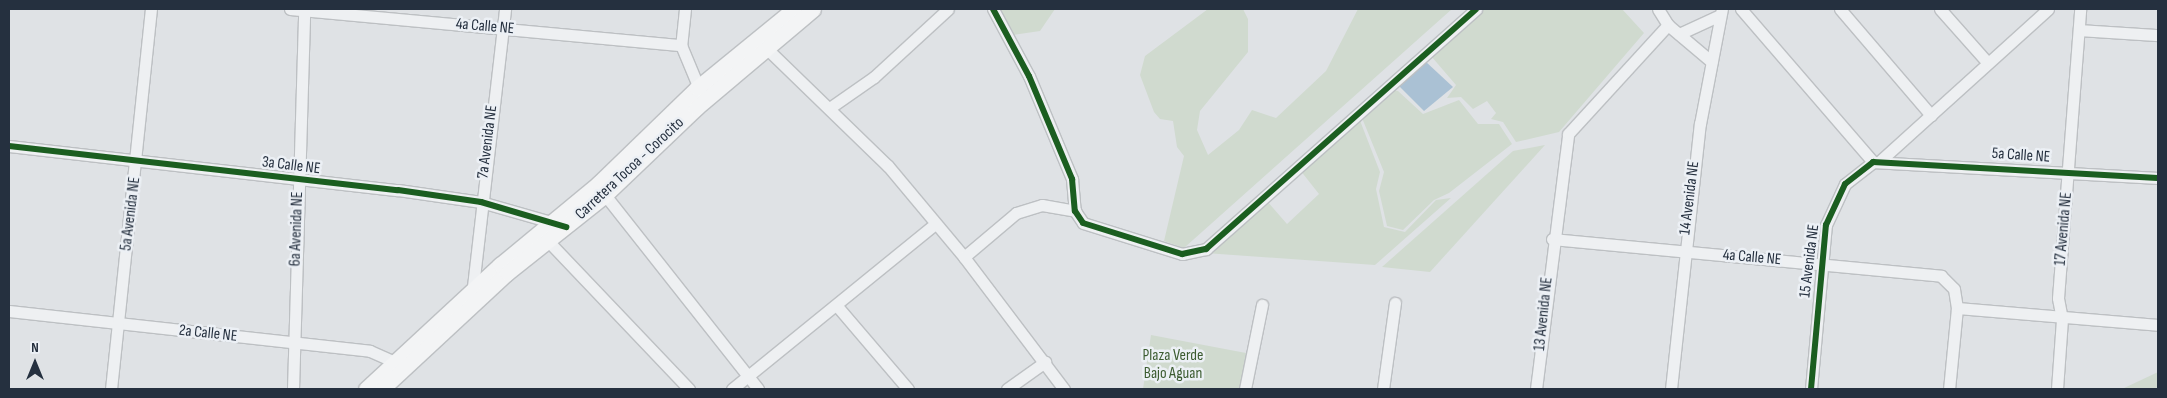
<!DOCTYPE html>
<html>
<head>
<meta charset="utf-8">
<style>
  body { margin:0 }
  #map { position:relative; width:2167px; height:398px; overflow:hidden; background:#dfe2e5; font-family:"Sofia Sans Condensed",sans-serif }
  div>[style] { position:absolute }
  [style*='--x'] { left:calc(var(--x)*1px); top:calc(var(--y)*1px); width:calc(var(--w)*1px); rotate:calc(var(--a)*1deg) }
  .green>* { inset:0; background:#d0dacf }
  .water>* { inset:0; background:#aac1d4 }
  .roads { filter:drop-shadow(1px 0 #bdc0c3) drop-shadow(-1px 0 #bdc0c3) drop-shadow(0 1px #bdc0c3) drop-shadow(0 -1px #bdc0c3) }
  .minor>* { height:11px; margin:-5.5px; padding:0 5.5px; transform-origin:5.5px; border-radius:5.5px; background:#eef0f2 }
  .major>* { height:15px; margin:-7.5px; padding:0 7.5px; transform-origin:7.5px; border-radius:7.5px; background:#f3f4f5 }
  .cycleway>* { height:6px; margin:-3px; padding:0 3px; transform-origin:3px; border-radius:3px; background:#1b5e20 }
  span { translate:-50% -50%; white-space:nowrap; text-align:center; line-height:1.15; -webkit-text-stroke:5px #ecf0f5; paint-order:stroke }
  .street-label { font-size:16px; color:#25303f }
  .park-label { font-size:16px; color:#3c5c31 }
  .frame { position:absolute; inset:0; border:10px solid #25303f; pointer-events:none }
  .north { position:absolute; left:10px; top:338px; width:50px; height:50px; -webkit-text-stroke:4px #ecf0f5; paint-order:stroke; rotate:0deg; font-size:14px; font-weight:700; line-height:20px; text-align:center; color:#25303f }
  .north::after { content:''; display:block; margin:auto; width:18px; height:22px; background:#25303f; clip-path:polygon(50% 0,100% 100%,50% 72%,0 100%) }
</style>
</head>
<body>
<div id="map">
  <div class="green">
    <div style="clip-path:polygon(997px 9px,1055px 9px,1040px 31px,1013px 35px)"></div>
    <div style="clip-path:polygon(1208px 9px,1243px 9px,1248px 19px,1248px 52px,1200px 111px,1197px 130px,1208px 155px,1239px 130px,1252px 110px,1276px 118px,1326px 71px,1358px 9px,1452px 9px,1184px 248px,1164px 241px,1184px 156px,1177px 147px,1173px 121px,1160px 119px,1154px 112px,1140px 75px,1145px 56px)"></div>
    <div style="clip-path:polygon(1484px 9px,1622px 9px,1644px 33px,1559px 132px,1516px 142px,1503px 122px,1491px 119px,1496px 113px,1487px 101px,1473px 109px,1461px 97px,1447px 98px,1456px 85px,1431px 56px)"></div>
    <div style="clip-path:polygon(1390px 90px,1398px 91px,1423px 114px,1459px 100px,1478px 124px,1499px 124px,1512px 144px,1449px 193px,1434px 200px,1403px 230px,1387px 226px,1379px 191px,1384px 172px,1362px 118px)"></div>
    <div style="clip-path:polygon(1359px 118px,1380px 172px,1376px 189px,1384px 227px,1405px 232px,1436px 200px,1451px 198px,1375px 265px,1205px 253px,1267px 201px,1287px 224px,1319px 194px,1300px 170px)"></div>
    <div style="clip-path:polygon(1545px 145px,1430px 272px,1382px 267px,1513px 151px)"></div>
    <div style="clip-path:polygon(1151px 335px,1246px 353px,1242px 389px,1143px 389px)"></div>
    <div style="clip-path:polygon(2158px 372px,2158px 389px,2122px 389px,2156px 373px)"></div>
  </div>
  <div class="water">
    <div style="clip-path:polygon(1425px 61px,1453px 87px,1424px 111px,1398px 85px)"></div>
  </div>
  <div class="roads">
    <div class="minor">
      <div style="--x:290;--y:9;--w:393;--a:5.3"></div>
      <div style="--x:685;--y:9;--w:36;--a:96"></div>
      <div style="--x:681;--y:45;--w:52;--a:67.4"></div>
      <div style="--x:993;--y:9;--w:76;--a:61.8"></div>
      <div style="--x:1029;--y:76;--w:112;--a:67.3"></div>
      <div style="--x:1072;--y:179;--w:32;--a:85"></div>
      <div style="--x:1075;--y:211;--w:14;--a:56"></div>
      <div style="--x:1083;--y:223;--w:104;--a:17.4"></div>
      <div style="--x:1182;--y:254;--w:25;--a:-12"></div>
      <div style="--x:1206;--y:249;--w:361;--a:-41.6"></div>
      <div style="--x:1658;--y:9;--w:19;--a:58"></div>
      <div style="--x:1668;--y:25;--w:57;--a:40.1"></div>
      <div style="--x:1741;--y:9;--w:202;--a:49.2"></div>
      <div style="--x:1840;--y:9;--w:140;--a:49.4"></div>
      <div style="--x:1940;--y:9;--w:72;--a:48.4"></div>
      <div style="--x:2080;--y:30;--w:78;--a:3.7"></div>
      <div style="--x:1679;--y:34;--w:43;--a:-24.8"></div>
      <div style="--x:761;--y:43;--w:177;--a:44.1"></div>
      <div style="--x:888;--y:166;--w:119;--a:50.1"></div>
      <div style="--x:964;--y:257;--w:166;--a:52.9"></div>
      <div style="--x:831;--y:107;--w:52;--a:-34.9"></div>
      <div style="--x:874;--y:77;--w:100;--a:-42.6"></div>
      <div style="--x:9;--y:146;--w:391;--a:6.5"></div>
      <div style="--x:398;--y:190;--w:84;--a:8.2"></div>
      <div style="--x:481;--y:202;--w:80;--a:15.9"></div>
      <div style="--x:1881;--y:160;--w:225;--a:-42.1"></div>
      <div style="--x:605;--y:195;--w:247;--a:51.7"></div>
      <div style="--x:1552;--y:239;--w:391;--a:5.4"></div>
      <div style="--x:1941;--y:276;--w:18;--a:45"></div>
      <div style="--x:1954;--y:289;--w:19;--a:81"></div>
      <div style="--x:1957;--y:308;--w:81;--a:95.6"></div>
      <div style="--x:549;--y:242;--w:203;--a:46.4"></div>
      <div style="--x:964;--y:257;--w:68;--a:-40.2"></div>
      <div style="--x:1016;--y:213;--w:27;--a:-17"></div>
      <div style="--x:1042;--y:205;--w:34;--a:10"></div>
      <div style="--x:472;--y:295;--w:288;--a:-83.4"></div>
      <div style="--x:837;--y:306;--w:109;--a:49.5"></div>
      <div style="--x:1957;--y:308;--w:202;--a:4.8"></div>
      <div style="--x:9;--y:311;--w:363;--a:6.3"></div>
      <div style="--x:370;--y:351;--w:34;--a:24"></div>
      <div style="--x:111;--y:389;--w:382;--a:-84"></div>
      <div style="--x:293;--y:389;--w:380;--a:-88.3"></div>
      <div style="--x:732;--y:389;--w:262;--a:-39.1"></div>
      <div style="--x:1007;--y:389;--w:47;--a:-35.4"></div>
      <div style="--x:1245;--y:389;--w:86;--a:-78.6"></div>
      <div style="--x:1383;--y:389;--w:87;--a:-82.1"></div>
      <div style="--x:1536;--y:389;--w:257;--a:-82.8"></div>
      <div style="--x:1568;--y:134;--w:148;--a:-47.5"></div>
      <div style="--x:1671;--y:389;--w:267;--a:-83.8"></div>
      <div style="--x:1700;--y:124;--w:117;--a:-79.2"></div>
      <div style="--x:1811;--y:389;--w:165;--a:-84.8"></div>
      <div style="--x:1826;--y:225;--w:45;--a:-65.1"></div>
      <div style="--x:1845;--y:184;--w:36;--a:-38"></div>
      <div style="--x:1873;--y:162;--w:285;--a:3.2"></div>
      <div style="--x:2057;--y:389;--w:70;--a:-85.9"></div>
      <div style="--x:2062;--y:319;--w:21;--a:-101"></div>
      <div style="--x:2058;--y:298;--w:290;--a:-85.6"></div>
    </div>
    <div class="major">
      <div style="--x:366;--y:389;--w:183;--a:-42.8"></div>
      <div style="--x:500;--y:265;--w:129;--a:-39.6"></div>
      <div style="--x:599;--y:183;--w:136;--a:-44.1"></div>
      <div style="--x:697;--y:88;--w:125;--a:-39.2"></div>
      <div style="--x:382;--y:389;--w:171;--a:-42.9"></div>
      <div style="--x:507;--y:273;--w:125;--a:-38.5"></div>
      <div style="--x:605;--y:195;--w:126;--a:-43.7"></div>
      <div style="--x:696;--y:108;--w:153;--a:-40.2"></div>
    </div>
  </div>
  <div class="cycleway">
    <div style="--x:993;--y:9;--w:76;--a:61.8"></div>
    <div style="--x:1029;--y:76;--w:112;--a:67.3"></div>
    <div style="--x:1072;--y:179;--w:32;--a:85"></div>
    <div style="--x:1075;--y:211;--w:14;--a:56"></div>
    <div style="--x:1083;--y:223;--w:104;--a:17.4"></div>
    <div style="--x:1182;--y:254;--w:25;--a:-12"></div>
    <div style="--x:1206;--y:249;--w:361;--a:-41.6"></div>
    <div style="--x:9;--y:146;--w:391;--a:6.5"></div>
    <div style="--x:398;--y:190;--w:84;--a:8.2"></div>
    <div style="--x:481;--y:202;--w:89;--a:16.4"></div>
    <div style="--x:1811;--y:389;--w:165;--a:-84.8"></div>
    <div style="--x:1826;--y:225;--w:45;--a:-65.1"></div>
    <div style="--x:1845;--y:184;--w:36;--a:-38"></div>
    <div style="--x:1873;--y:162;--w:285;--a:3.2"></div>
  </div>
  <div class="street-label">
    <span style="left:485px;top:27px;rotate:5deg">4a Calle NE</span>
    <span style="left:488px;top:142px;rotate:-83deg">7a Avenida NE</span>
    <span style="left:2021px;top:156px;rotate:4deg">5a Calle NE</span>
    <span style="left:291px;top:166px;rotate:7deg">3a Calle NE</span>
    <span style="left:630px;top:169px;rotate:-43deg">Carretera Tocoa - Corocito</span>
    <span style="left:1690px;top:198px;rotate:-83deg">14 Avenida NE</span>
    <span style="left:131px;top:214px;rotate:-83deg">5a Avenida NE</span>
    <span style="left:297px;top:229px;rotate:-88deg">6a Avenida NE</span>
    <span style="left:2064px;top:229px;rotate:-85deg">17 Avenida NE</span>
    <span style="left:1752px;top:258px;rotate:5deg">4a Calle NE</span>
    <span style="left:1810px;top:261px;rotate:-83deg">15 Avenida NE</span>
    <span style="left:1544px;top:314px;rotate:-84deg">13 Avenida NE</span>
    <span style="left:208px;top:334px;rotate:6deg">2a Calle NE</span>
  </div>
  <div class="park-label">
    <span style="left:1173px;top:365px">Plaza Verde<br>Bajo Aguan</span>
  </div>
  <div class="frame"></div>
  <div class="north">N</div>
</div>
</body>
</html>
